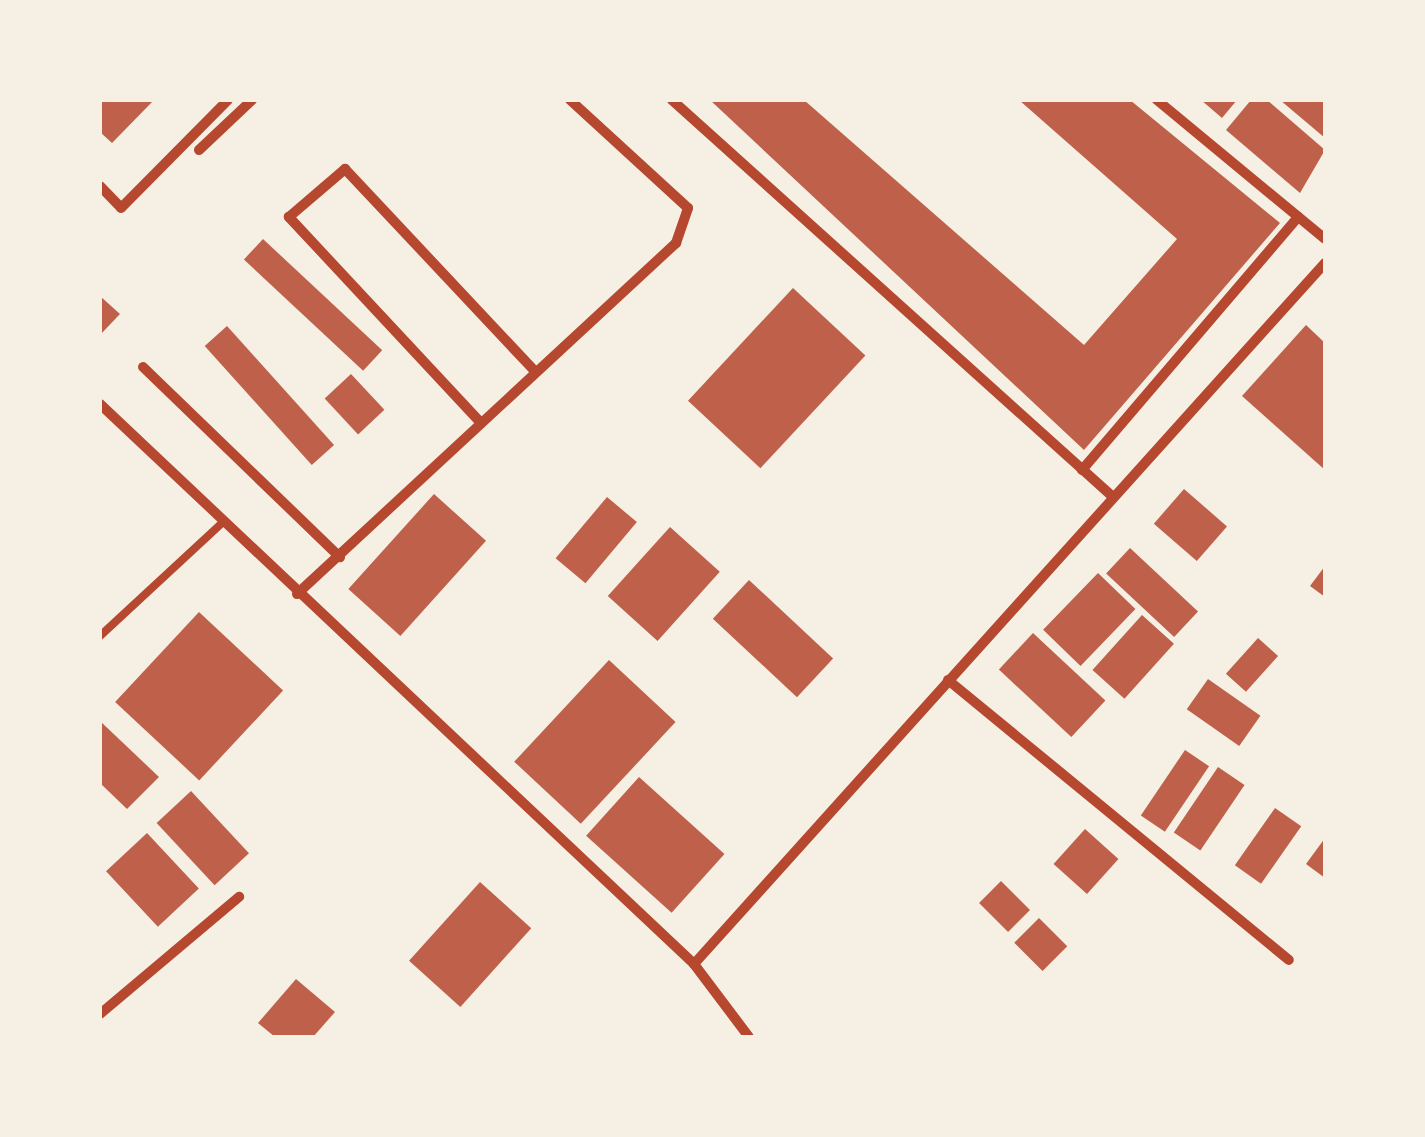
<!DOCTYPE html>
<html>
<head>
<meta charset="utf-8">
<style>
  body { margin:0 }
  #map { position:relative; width:1425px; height:1137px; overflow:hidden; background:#f6efe4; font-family:Roboto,sans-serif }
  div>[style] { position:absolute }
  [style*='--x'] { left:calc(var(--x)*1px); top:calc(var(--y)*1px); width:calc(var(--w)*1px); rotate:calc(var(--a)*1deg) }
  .building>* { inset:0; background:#bf614a; transform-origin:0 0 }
  .service>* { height:8px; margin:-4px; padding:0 4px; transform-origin:4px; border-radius:4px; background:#b5482f }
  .minor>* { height:10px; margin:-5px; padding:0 5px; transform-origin:5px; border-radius:5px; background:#b5482f }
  span { translate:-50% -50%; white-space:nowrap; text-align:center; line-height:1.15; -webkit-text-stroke:10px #f6efe4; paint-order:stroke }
  .frame { position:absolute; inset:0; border:102px solid #f6efe4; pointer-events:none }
</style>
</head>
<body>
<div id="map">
  <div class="building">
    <div style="clip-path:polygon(100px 100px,154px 100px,112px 143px,100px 132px)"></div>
    <div style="clip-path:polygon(710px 100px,804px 100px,1084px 345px,1177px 239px,1019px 100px,1130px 100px,1280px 223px,1084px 450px)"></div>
    <div style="clip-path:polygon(1201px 100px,1237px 100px,1222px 118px)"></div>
    <div style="clip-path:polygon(1251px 100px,1267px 100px,1325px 150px,1300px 193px,1226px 130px)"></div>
    <div style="clip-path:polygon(1280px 100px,1325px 100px,1325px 138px)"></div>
    <div style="left:263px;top:239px;width:163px;height:28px;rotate:43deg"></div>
    <div style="left:793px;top:288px;width:99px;height:154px;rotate:43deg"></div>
    <div style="clip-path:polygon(100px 296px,120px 314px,100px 335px)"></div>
    <div style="clip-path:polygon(1306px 325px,1325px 343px,1325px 470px,1242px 396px)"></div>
    <div style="left:227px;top:326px;width:160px;height:30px;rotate:48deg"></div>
    <div style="left:351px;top:374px;width:49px;height:36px;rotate:47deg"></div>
    <div style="left:1184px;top:489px;width:57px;height:46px;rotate:41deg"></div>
    <div style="left:434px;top:494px;width:70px;height:128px;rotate:42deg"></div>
    <div style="left:607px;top:497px;width:39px;height:80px;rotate:40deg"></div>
    <div style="left:670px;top:527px;width:67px;height:93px;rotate:42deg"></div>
    <div style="left:1130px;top:548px;width:93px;height:35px;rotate:43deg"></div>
    <div style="clip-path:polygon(1325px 566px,1325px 597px,1310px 586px)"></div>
    <div style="left:1098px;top:573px;width:52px;height:79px;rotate:44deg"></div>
    <div style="left:749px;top:580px;width:115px;height:53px;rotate:43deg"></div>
    <div style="left:199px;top:612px;width:115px;height:123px;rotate:43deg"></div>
    <div style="left:1142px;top:615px;width:43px;height:74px;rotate:42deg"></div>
    <div style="left:1033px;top:633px;width:99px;height:50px;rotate:43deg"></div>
    <div style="left:1258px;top:638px;width:27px;height:48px;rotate:42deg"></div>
    <div style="left:609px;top:660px;width:91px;height:139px;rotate:43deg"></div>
    <div style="left:1208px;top:679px;width:64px;height:37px;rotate:35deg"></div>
    <div style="clip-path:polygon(100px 721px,159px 777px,127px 809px,100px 783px)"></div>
    <div style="left:1185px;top:750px;width:29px;height:79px;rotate:34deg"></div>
    <div style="left:1218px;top:767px;width:32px;height:79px;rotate:34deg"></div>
    <div style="left:639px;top:777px;width:115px;height:79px;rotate:42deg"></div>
    <div style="left:191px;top:791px;width:85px;height:47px;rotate:47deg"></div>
    <div style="left:1275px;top:808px;width:32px;height:70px;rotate:35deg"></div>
    <div style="left:1085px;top:829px;width:45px;height:47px;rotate:42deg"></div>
    <div style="left:147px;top:833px;width:76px;height:56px;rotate:47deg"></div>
    <div style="clip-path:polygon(1325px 838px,1325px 878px,1306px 864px)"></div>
    <div style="left:1001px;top:881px;width:41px;height:31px;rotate:45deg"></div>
    <div style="left:480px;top:882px;width:69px;height:106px;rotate:42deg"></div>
    <div style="left:1039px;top:918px;width:40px;height:35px;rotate:45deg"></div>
    <div style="clip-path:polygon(296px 979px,335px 1012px,313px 1037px,275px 1037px,258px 1023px)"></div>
  </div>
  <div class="service">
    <div style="--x:100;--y:636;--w:165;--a:-42.8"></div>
  </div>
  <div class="minor">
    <div style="--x:672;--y:100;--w:593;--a:41.99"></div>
    <div style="--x:1157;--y:100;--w:218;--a:39.6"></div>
    <div style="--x:199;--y:150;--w:73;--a:-43.3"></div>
    <div style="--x:100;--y:186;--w:30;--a:46"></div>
    <div style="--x:121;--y:208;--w:152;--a:-45.3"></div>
    <div style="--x:143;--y:367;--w:274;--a:44"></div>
    <div style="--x:100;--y:404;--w:816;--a:43.31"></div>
    <div style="--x:694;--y:964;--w:943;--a:-48.01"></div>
    <div style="--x:481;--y:423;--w:282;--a:-133"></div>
    <div style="--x:289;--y:217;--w:74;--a:-40.6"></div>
    <div style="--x:345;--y:169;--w:277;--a:46.8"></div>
    <div style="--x:1082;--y:470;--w:333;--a:-49.5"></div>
    <div style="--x:297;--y:594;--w:517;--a:-42.8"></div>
    <div style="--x:676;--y:243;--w:37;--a:-71"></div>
    <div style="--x:688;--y:208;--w:160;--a:-137.5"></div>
    <div style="--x:948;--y:680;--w:441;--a:39.4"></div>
    <div style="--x:694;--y:964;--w:91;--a:53"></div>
    <div style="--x:100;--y:1014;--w:182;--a:-40.1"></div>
  </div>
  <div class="frame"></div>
</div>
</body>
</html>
